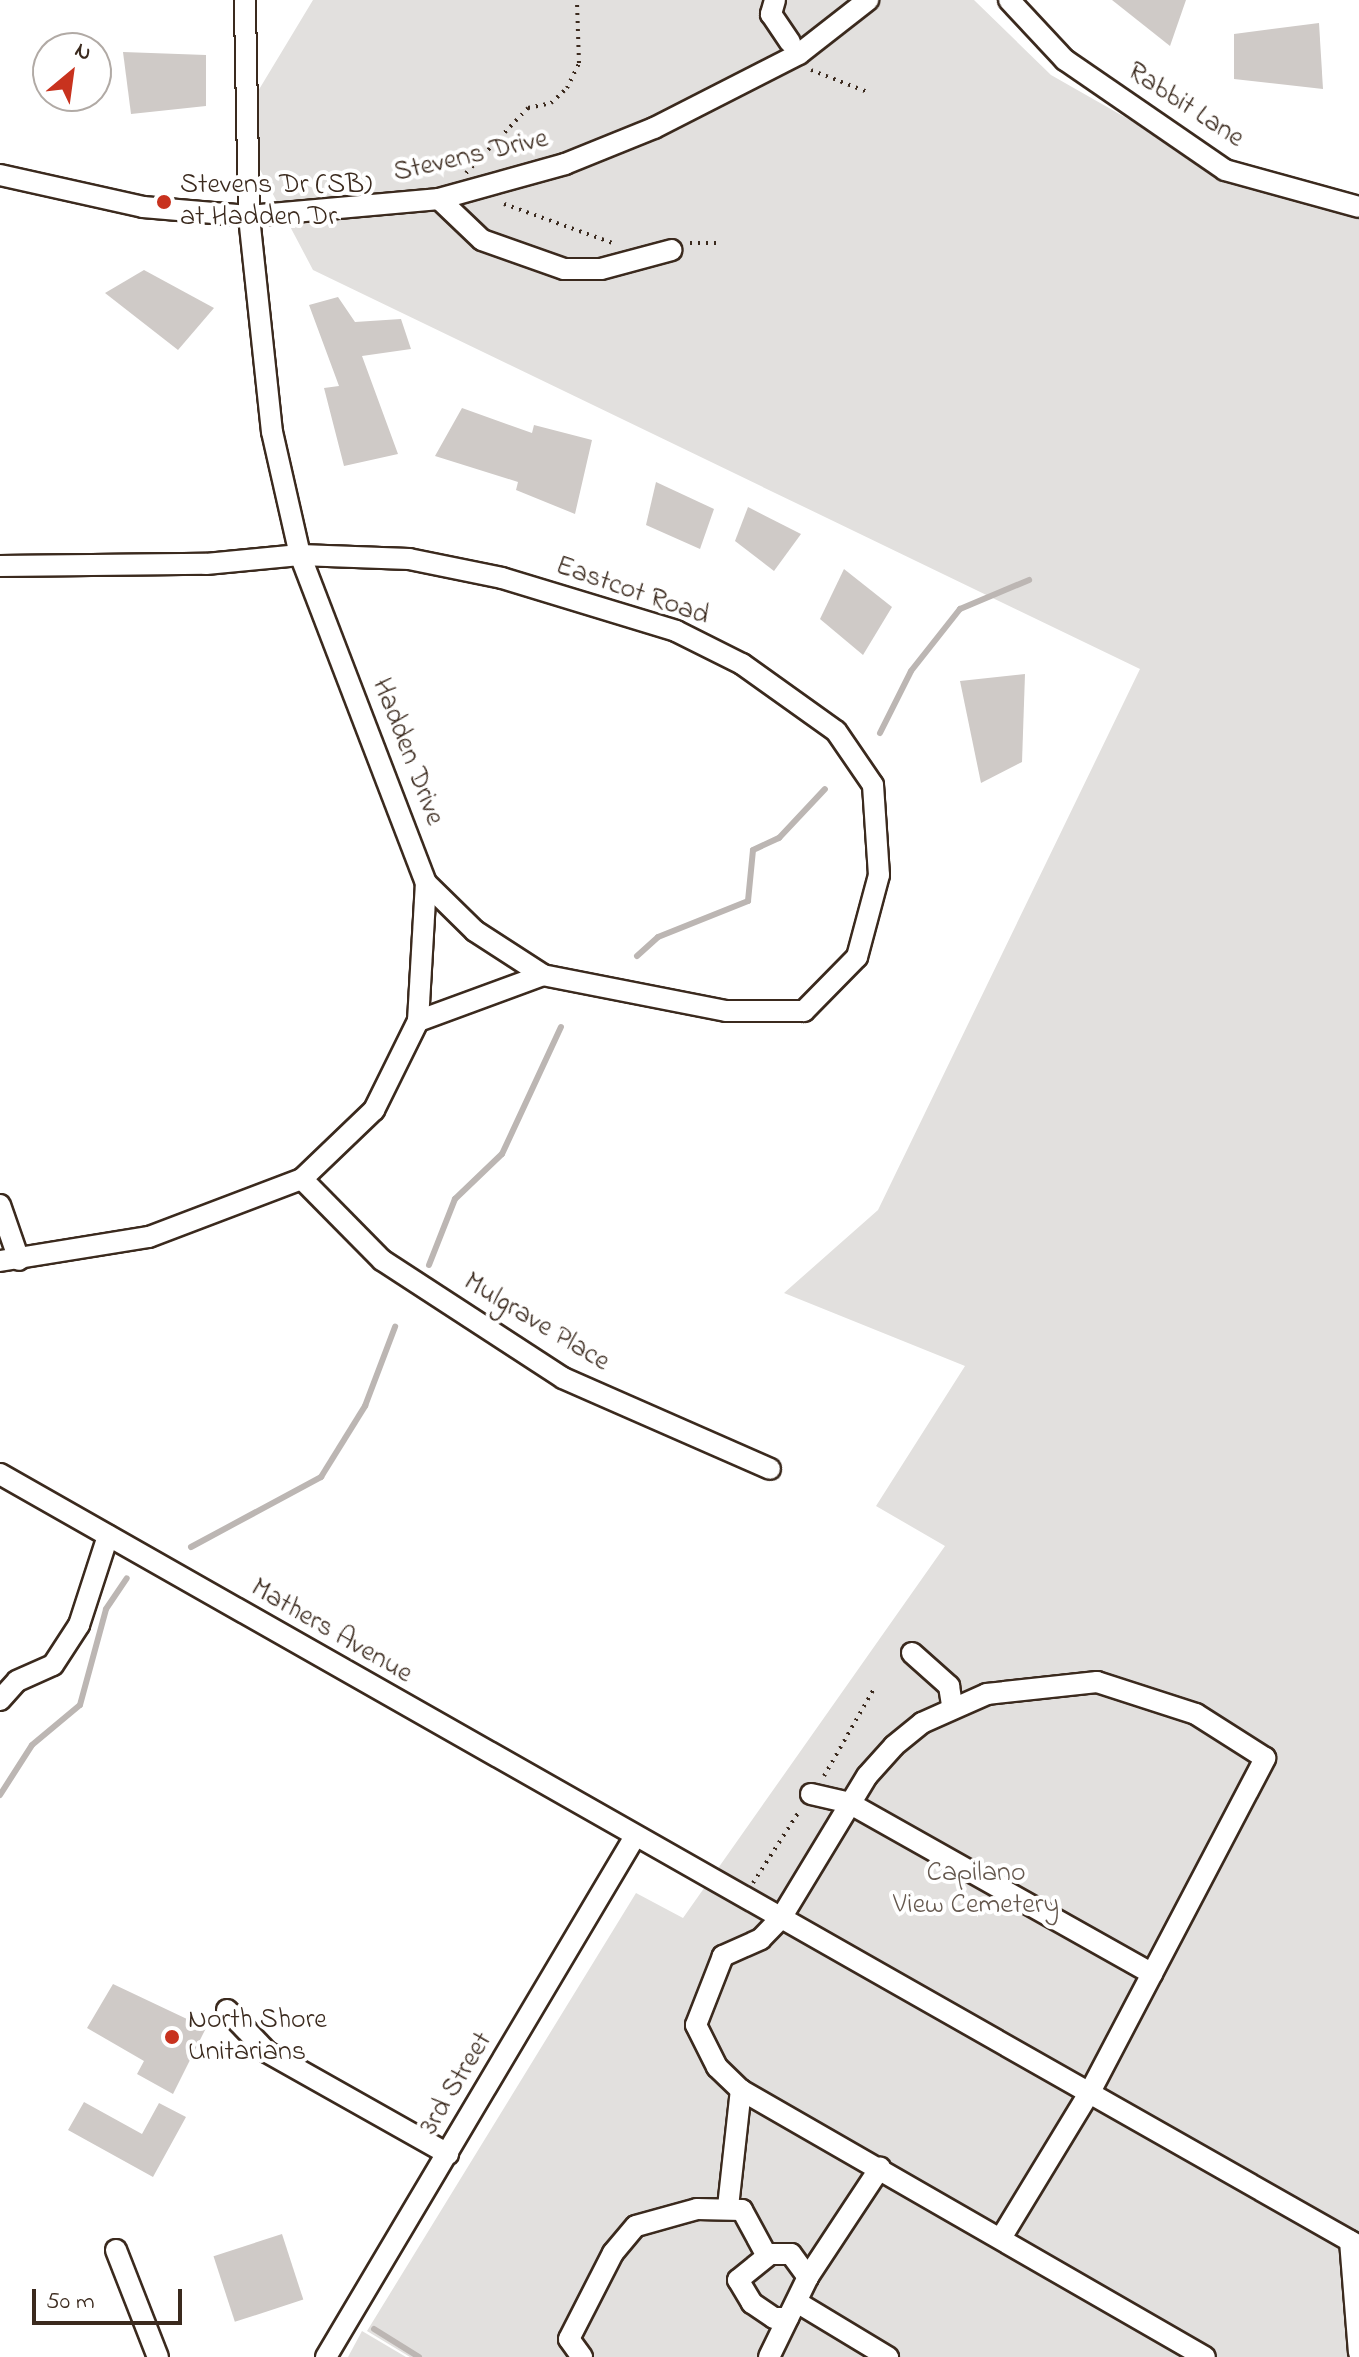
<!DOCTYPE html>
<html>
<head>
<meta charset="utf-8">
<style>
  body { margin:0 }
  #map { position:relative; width:1359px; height:2357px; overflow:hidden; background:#fff; font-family:"Indie Flower",sans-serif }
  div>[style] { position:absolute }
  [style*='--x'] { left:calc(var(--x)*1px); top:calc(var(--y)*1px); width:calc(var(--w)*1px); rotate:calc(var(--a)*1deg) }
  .green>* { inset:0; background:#e2e0de }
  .stream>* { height:6px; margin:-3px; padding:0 3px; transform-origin:3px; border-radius:3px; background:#bcb6b3 }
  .building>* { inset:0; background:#cfcac7; transform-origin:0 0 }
  .path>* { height:4px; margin-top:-2px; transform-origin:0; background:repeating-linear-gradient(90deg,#3b2a1e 0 2px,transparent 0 8px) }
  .roads { filter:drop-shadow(2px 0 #3b2a1e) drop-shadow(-2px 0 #3b2a1e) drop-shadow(0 2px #3b2a1e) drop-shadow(0 -2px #3b2a1e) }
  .minor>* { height:20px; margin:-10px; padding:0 10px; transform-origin:10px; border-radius:10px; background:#fff }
  .dots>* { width:22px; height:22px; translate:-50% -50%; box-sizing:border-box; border:4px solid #fff; border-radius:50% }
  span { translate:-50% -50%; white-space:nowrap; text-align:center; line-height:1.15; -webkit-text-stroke:8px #fff; paint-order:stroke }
  .street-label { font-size:28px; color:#3b2a1e }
  .poi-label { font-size:28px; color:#3b2a1e }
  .left { translate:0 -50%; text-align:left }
  .park-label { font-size:28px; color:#65584e }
  .north { position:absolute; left:32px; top:32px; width:80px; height:80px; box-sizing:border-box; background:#fff; border:2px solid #b1aaa5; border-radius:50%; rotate:29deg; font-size:22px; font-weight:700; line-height:32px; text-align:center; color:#3b2a1e }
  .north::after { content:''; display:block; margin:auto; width:28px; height:36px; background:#c8321e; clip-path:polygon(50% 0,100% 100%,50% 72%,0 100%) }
  .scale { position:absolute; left:32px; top:2289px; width:150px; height:36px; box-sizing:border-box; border:4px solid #3b2a1e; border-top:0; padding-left:10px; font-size:24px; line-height:28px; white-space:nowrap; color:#3b2a1e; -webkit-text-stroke:6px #fff; paint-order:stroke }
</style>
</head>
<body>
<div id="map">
  <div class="green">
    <div style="clip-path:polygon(313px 0,974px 0,1051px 75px,1237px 181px,1359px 216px,1359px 2357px,410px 2357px,367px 2331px,636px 1893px,683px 1918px,945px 1546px,876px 1506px,965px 1366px,784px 1293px,878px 1210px,1140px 669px,313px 270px,237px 126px)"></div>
    <div style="clip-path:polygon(362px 2331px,406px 2357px,348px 2357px)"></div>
  </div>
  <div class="stream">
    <div style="--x:880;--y:733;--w:69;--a:-63.4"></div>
    <div style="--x:911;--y:671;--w:79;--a:-51.7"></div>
    <div style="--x:960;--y:609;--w:75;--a:-22.8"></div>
    <div style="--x:637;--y:956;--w:28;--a:-42"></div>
    <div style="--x:658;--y:937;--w:97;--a:-21.8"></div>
    <div style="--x:748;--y:901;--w:51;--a:-84.4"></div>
    <div style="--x:753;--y:850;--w:29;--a:-25"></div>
    <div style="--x:779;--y:838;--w:67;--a:-46.8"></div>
    <div style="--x:429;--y:1265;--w:71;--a:-68.5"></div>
    <div style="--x:455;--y:1199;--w:65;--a:-43.8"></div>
    <div style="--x:502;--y:1154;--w:140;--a:-65.1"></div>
    <div style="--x:191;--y:1547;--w:148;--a:-28.3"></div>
    <div style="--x:321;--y:1477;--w:84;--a:-58.2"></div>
    <div style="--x:365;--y:1406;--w:85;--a:-69.2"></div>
    <div style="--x:0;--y:1795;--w:59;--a:-57.4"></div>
    <div style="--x:32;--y:1745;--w:62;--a:-39.8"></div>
    <div style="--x:80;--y:1705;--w:99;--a:-74.8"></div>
    <div style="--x:106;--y:1609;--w:37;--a:-56"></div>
    <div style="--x:374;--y:2329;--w:53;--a:31.9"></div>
  </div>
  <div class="building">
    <div style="clip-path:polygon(1112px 0,1186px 0,1170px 46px)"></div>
    <div style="clip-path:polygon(1319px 23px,1323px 89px,1234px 79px,1234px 34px)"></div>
    <div style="clip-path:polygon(123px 52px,206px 55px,206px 106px,131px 114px)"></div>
    <div style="clip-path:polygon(144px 270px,214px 308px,178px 350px,105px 293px)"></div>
    <div style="clip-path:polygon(338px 297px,355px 322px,401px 319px,411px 349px,362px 356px,398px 454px,344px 466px,324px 388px,339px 386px,309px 305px)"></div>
    <div style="clip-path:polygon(462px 408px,532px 433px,534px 425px,592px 440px,575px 514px,516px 490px,518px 482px,435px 456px)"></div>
    <div style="clip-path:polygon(656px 482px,714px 509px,700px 549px,646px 525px)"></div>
    <div style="clip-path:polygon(748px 507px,801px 534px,774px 571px,735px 541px)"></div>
    <div style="clip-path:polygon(844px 569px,892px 607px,863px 655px,820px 619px)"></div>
    <div style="clip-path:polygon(1025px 674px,1022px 762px,981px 783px,960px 681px)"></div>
    <div style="clip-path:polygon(113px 1984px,206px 2028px,173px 2094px,137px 2074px,144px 2061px,87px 2028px)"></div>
    <div style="clip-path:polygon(84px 2102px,142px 2134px,159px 2103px,186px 2117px,153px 2177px,68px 2130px)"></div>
    <div style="left:282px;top:2234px;width:69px;height:72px;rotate:72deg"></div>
  </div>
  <div class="path">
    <div style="--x:811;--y:70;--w:63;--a:21.3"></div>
    <div style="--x:466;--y:173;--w:90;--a:-46.4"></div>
    <div style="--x:528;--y:108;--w:24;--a:-12"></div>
    <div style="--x:551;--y:103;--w:22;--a:-43"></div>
    <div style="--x:567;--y:88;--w:28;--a:-64"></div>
    <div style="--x:579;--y:63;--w:59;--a:-91.9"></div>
    <div style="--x:504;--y:204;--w:118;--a:19.8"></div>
    <div style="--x:690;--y:243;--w:30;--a:0"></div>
    <div style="--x:824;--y:1776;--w:103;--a:-60.2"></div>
    <div style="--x:753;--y:1883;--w:87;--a:-57.2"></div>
  </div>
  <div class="roads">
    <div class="minor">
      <div style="--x:775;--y:0;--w:15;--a:106"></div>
      <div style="--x:771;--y:14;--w:34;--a:56"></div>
      <div style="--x:1009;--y:0;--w:82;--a:47"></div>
      <div style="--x:1065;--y:60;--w:194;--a:34.5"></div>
      <div style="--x:1225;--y:170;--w:139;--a:15.4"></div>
      <div style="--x:0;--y:175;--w:147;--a:12.6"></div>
      <div style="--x:143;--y:207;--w:106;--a:4.9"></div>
      <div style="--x:249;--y:216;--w:191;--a:-5.1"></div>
      <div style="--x:439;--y:199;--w:131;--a:-15.5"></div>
      <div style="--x:565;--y:164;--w:96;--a:-22"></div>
      <div style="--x:654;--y:128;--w:163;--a:-27"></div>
      <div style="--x:799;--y:54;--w:88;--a:-38"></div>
      <div style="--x:439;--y:199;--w:59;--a:43.6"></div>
      <div style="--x:482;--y:240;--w:87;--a:19.5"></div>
      <div style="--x:564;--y:269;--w:37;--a:0"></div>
      <div style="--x:601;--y:269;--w:73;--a:-15"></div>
      <div style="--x:0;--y:566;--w:206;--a:-0.6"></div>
      <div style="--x:206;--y:564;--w:94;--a:-5.5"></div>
      <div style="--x:300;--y:555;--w:109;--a:2.1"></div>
      <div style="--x:409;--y:559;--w:95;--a:11.5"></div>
      <div style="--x:502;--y:578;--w:182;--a:16.9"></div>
      <div style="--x:676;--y:631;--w:74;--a:26.6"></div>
      <div style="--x:742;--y:664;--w:115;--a:35.5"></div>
      <div style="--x:836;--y:731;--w:65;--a:55.6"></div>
      <div style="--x:873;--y:785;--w:90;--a:86.2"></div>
      <div style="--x:879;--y:875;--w:85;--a:105"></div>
      <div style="--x:857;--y:957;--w:76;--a:134.5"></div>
      <div style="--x:804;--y:1011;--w:78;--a:180"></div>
      <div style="--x:726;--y:1011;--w:187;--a:-168.9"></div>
      <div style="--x:543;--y:975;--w:81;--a:-147.1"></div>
      <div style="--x:475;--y:931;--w:69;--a:-135.6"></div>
      <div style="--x:418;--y:1021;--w:133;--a:-20.2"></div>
      <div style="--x:302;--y:1179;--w:114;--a:45.4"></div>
      <div style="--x:382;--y:1260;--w:216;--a:33.1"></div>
      <div style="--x:563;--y:1378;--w:226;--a:23.7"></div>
      <div style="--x:0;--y:1205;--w:58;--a:70.9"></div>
      <div style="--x:0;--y:1261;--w:151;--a:-9.2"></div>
      <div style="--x:149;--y:1237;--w:164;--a:-20.8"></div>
      <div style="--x:302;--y:1179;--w:100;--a:-43.8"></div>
      <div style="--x:374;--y:1110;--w:99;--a:-63.7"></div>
      <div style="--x:418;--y:1021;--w:138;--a:-86.7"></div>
      <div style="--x:426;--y:883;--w:351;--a:-111"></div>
      <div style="--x:300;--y:555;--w:126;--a:-102.8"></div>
      <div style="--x:272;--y:432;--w:217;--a:-96.1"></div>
      <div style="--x:249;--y:216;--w:216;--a:-91.1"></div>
      <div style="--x:0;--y:1474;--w:1563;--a:29.6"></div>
      <div style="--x:912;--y:1653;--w:50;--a:41.7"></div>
      <div style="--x:949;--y:1686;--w:20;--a:81"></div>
      <div style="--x:0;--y:1700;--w:25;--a:-48"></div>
      <div style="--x:17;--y:1681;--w:39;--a:-24"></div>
      <div style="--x:53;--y:1665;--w:48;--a:-57"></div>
      <div style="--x:79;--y:1625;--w:94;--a:-72"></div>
      <div style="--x:811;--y:1794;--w:39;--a:13"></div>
      <div style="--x:849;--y:1803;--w:348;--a:29.4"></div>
      <div style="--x:227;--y:2010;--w:58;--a:46.4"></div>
      <div style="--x:267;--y:2052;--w:208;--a:29.4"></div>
      <div style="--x:728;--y:2207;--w:118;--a:-83.7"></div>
      <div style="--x:1001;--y:2238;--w:173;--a:-58.7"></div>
      <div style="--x:1091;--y:2090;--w:375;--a:-62.3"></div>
      <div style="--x:1265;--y:1758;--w:82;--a:-147.5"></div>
      <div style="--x:1196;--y:1714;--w:104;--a:-162.1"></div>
      <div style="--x:1097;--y:1682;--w:111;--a:173.8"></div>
      <div style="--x:987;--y:1694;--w:71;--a:156"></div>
      <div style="--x:922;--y:1723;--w:36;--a:141"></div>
      <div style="--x:894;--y:1746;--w:40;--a:132"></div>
      <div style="--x:867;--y:1776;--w:166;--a:121.2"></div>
      <div style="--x:781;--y:1918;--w:29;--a:134"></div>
      <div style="--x:761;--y:1939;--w:42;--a:155.9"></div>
      <div style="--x:723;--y:1956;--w:74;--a:111.4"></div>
      <div style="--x:696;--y:2025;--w:47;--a:63.4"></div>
      <div style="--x:717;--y:2067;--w:33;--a:44"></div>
      <div style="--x:741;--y:2090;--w:535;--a:29.92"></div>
      <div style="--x:1350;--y:2241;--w:112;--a:85.4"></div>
      <div style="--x:116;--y:2250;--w:115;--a:68.6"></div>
      <div style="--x:800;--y:2304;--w:103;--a:31.1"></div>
      <div style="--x:788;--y:2318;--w:14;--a:180"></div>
      <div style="--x:774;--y:2318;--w:27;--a:-146"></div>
      <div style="--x:752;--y:2303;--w:27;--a:-121"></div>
      <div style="--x:738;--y:2280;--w:41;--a:-39.1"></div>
      <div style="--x:770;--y:2254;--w:21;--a:0"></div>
      <div style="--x:791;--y:2254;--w:29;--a:54"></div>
      <div style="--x:326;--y:2357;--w:604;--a:-59.31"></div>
      <div style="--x:582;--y:2357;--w:22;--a:-126"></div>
      <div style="--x:569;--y:2339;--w:97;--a:-62.9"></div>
      <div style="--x:613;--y:2253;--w:35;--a:-50"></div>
      <div style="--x:636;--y:2226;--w:63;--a:-15.6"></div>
      <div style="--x:697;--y:2209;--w:45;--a:1.3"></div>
      <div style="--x:742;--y:2210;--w:52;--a:61.5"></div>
      <div style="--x:769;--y:2357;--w:89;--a:-64"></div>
      <div style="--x:808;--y:2277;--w:131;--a:-56.6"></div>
    </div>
  </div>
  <div class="dots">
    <div style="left:164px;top:202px;background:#c8321e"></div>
    <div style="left:172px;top:2037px;background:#c8321e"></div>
  </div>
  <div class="street-label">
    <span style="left:1185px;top:106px;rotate:33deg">Rabbit Lane</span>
    <span style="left:471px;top:157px;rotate:-13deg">Stevens Drive</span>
    <span style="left:632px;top:592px;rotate:19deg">Eastcot Road</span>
    <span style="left:407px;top:752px;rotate:69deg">Hadden Drive</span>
    <span style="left:536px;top:1323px;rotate:31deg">Mulgrave Place</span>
    <span style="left:331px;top:1632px;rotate:30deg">Mathers Avenue</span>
    <span style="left:457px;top:2084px;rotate:-59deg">3rd Street</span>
  </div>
  <div class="poi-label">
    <span class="left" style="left:180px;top:202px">Stevens Dr (SB)<br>at Hadden Dr</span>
    <span class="left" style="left:188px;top:2037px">North Shore<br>Unitarians</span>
  </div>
  <div class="park-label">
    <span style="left:976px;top:1890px">Capilano<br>View Cemetery</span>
  </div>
  <div class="north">N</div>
  <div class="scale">50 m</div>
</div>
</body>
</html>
